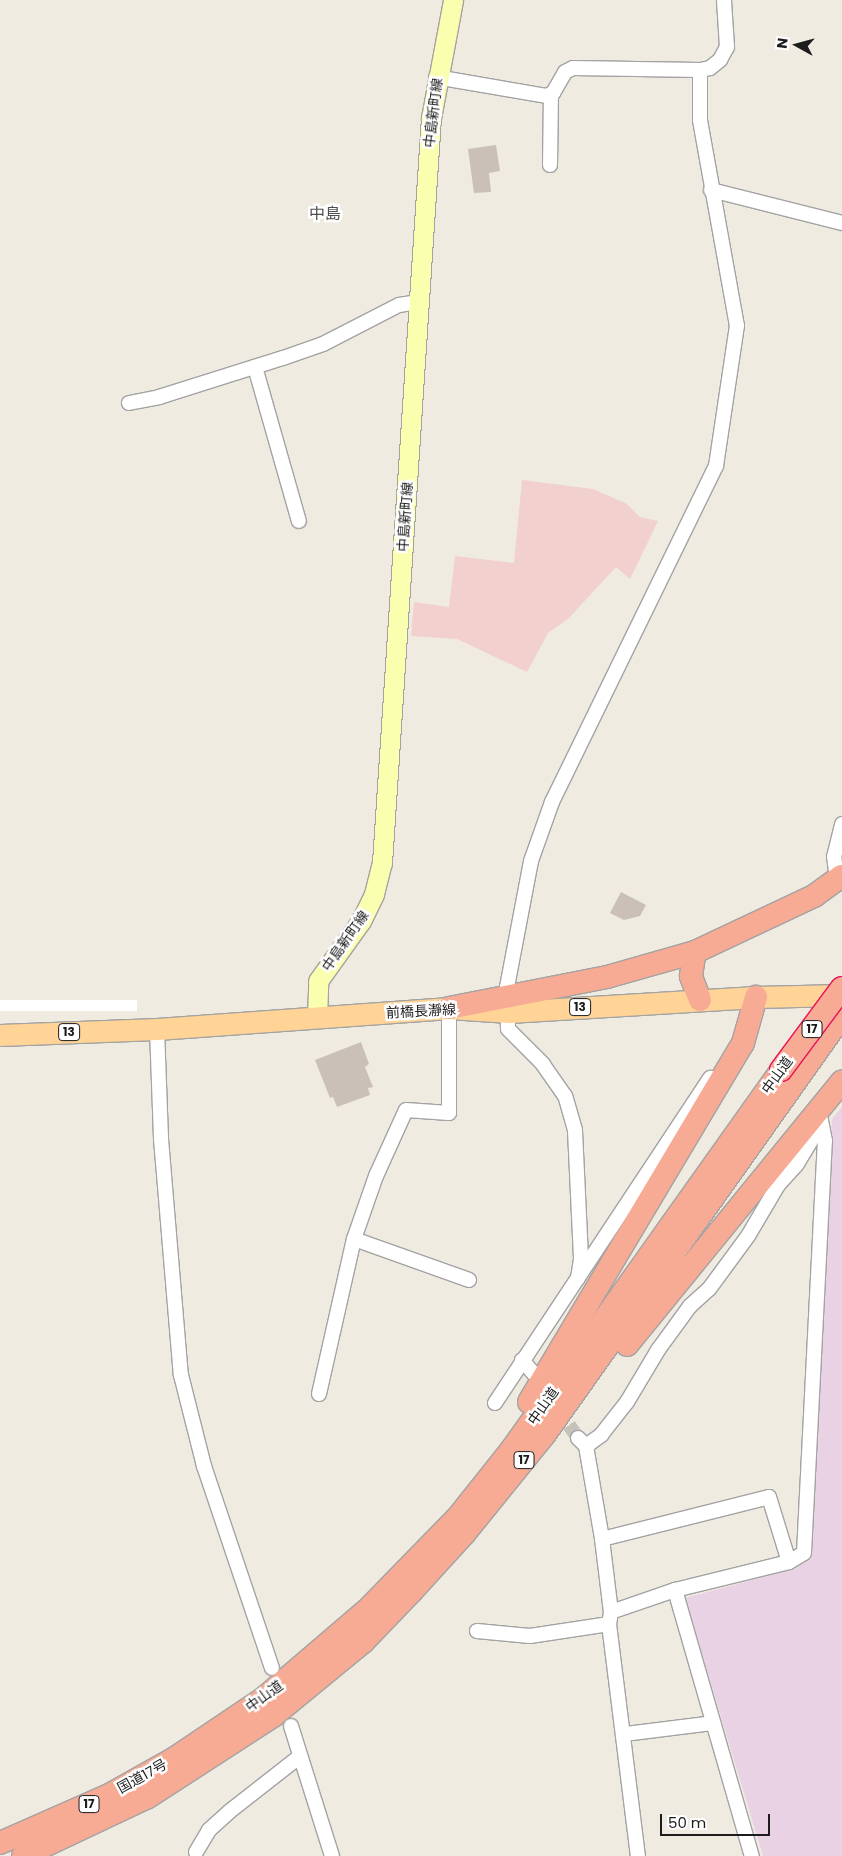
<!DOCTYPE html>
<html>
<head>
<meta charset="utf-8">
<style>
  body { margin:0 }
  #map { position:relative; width:842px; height:1856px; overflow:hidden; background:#efebe1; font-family:Poppins,"Noto Sans JP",sans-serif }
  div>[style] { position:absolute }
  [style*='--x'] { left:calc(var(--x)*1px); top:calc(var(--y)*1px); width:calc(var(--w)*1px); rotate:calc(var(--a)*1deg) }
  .commercial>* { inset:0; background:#f2d0ce }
  .industrial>* { inset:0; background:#e9d2e4 }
  .pier>* { inset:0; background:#fff; transform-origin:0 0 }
  .building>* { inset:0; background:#cbc0b7 }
  .minor-tunnel>* { height:14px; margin-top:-7px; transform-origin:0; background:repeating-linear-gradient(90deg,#c5c2ba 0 14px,transparent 0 21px) }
  .roads { filter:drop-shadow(1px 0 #a3a3a3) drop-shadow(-1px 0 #a3a3a3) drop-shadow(0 1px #a3a3a3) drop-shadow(0 -1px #a3a3a3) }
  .minor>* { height:14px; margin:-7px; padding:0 7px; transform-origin:7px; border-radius:7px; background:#fff }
  .secondary>* { height:19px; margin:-9.5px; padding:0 9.5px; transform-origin:9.5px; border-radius:9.5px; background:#f9ffaf }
  .primary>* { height:21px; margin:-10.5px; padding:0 10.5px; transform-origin:10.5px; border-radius:10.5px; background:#ffd496 }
  .trunk>* { height:22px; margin:-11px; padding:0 11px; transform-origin:11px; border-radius:11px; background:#f7aa94 }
  .bridges { filter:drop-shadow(1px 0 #e81357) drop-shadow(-1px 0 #e81357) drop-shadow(0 1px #e81357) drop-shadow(0 -1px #e81357) }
  .trunk-bridge>* { height:22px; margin:-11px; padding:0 11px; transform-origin:11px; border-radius:11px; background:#f7aa94 }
  span { translate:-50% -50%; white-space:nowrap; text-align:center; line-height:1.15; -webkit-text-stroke:5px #fff; paint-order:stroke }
  .shield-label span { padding:1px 4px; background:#fff; border:1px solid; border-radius:4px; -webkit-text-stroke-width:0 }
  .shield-label { font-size:12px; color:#1c1c1c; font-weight:700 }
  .street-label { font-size:14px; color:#1c1c1c }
  .quarter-label { font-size:16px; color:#4f4f4f }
  .north { position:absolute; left:772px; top:20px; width:50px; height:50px; -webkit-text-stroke:4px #fff; paint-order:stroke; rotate:277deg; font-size:14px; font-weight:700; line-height:20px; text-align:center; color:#1c1c1c }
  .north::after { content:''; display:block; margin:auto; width:18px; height:22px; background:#1c1c1c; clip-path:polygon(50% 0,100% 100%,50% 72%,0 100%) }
  .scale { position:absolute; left:660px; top:1814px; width:110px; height:22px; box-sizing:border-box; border:2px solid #1c1c1c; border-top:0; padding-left:6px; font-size:15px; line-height:18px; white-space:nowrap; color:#1c1c1c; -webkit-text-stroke:4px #fff; paint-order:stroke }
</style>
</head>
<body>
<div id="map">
  <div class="commercial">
    <div style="clip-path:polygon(522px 480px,593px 489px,627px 504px,640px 517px,658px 521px,630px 579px,616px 567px,568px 619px,548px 633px,527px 672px,457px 639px,411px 636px,414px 602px,449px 607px,455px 556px,514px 563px)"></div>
  </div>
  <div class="industrial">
    <div style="clip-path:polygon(842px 1107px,842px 1856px,763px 1856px,685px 1598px,797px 1568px,797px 1564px,813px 1550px,811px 1538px,832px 1119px)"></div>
  </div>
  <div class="pier">
    <div style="left:137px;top:1000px;width:11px;height:137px;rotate:90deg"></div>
  </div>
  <div class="building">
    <div style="clip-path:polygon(496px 145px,500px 171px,489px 173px,491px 192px,474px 193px,468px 149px)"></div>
    <div style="clip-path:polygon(621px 892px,646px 905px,640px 916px,624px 920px,610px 913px)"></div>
    <div style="clip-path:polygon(361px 1042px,369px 1064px,365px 1067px,373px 1087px,368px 1088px,370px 1095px,337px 1107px,333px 1097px,330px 1098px,315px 1060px)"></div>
  </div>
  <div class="minor-tunnel">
    <div style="--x:557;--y:1408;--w:37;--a:55"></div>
  </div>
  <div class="roads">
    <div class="minor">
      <div style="--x:436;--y:77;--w:113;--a:9.7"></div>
      <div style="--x:547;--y:96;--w:7;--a:-27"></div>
      <div style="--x:553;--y:93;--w:24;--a:-60"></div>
      <div style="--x:565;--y:72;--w:9;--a:-27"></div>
      <div style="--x:573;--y:68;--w:127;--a:0.9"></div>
      <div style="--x:700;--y:70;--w:10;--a:-11"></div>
      <div style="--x:710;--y:68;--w:13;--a:-39"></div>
      <div style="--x:720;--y:60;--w:15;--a:-62"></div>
      <div style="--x:727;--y:47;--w:47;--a:-93.7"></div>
      <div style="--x:550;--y:165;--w:71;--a:-89.2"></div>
      <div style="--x:711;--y:190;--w:135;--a:14.1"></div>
      <div style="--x:255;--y:367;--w:160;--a:74.1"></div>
      <div style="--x:129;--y:403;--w:31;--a:-11"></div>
      <div style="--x:159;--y:397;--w:130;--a:-17.5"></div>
      <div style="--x:283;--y:358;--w:42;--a:-19.3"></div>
      <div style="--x:323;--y:344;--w:85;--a:-27.2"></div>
      <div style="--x:399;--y:305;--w:20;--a:-9"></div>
      <div style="--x:837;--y:880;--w:23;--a:-97"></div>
      <div style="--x:834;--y:857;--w:34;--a:-76"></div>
      <div style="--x:157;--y:1029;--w:110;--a:87.9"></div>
      <div style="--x:161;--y:1139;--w:237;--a:85.2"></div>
      <div style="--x:181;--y:1375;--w:94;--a:75.8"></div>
      <div style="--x:204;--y:1466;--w:213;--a:71.4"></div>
      <div style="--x:354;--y:1239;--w:122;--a:19.6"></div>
      <div style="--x:578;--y:1278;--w:20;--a:-81"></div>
      <div style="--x:581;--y:1258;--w:128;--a:-92.7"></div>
      <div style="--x:575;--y:1130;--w:35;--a:-106"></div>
      <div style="--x:565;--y:1096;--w:39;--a:-125"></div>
      <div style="--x:543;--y:1064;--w:49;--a:-135"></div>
      <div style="--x:508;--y:1029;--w:42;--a:-91.4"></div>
      <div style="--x:507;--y:987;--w:128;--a:-79.2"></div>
      <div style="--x:531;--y:861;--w:63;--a:-70.4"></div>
      <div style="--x:552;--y:802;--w:374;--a:-64"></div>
      <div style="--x:716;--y:466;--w:142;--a:-81.5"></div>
      <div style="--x:737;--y:326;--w:209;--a:-100.2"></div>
      <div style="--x:700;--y:120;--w:50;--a:-90"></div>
      <div style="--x:522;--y:1360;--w:18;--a:49"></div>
      <div style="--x:319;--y:1394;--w:159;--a:-77.3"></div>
      <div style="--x:354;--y:1239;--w:67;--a:-70.8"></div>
      <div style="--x:376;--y:1176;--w:72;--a:-65.6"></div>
      <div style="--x:406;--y:1110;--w:43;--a:4"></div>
      <div style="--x:449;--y:1113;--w:105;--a:-90"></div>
      <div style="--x:495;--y:1403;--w:390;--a:-56.5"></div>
      <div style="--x:578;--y:1438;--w:11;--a:45"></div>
      <div style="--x:586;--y:1446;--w:94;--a:80.2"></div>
      <div style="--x:602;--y:1539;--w:74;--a:83"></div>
      <div style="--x:611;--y:1612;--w:12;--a:99"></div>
      <div style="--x:609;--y:1624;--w:234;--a:82.9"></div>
      <div style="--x:586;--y:1446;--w:19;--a:-36"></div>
      <div style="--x:601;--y:1435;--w:42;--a:-51.8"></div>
      <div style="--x:627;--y:1402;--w:61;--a:-59.2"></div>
      <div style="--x:658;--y:1350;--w:54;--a:-54"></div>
      <div style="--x:690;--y:1306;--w:25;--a:-42"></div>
      <div style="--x:709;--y:1289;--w:66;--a:-53.7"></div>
      <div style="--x:748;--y:1236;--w:59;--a:-59.5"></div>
      <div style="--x:778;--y:1185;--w:28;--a:-48"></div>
      <div style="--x:797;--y:1164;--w:47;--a:-59"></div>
      <div style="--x:602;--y:1539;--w:172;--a:-14.1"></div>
      <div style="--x:769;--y:1497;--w:68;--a:72.9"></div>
      <div style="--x:675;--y:1590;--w:277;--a:73.9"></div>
      <div style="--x:611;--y:1612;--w:68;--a:-19"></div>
      <div style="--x:675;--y:1590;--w:117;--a:-13.8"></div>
      <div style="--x:789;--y:1562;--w:17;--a:-31"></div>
      <div style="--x:804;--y:1553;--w:413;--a:-87.1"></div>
      <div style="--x:825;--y:1141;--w:31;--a:-101"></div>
      <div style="--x:477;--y:1631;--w:53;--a:5.4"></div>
      <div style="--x:530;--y:1636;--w:80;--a:-8.6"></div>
      <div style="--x:291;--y:1726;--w:136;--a:72.5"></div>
      <div style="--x:625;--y:1734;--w:89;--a:-7.1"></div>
      <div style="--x:196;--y:1852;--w:26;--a:-59"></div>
      <div style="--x:209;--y:1830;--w:28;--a:-42"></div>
      <div style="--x:230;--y:1811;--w:88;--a:-38"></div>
    </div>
    <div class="secondary">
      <div style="--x:317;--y:1018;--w:37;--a:-88"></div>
      <div style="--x:318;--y:981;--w:74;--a:-54.4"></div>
      <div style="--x:361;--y:921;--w:30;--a:-64"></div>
      <div style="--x:374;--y:894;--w:32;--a:-76"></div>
      <div style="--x:382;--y:863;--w:747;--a:-86.24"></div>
      <div style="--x:431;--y:118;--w:120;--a:-79.4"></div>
    </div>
    <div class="primary">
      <div style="--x:0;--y:1035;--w:157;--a:-2.2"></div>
      <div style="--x:157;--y:1029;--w:293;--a:-4.1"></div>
      <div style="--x:449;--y:1008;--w:60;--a:3.8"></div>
      <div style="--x:509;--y:1012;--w:247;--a:-3.5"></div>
      <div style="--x:756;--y:997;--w:86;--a:-1.3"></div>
    </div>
    <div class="trunk">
      <div style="--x:700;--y:1000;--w:26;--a:-111"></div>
      <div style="--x:691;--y:976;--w:24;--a:-81"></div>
      <div style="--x:695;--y:952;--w:132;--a:-25.2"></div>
      <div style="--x:814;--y:896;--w:34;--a:-36"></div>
      <div style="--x:449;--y:1008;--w:161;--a:-11.1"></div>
      <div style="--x:607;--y:977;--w:91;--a:-15.9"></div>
      <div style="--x:627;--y:1345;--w:340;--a:-50.8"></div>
      <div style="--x:529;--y:1402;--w:418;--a:-59.2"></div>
      <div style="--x:743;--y:1043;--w:48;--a:-74.2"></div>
      <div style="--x:0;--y:1843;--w:119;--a:-23.8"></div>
      <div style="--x:109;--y:1795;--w:76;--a:-29.3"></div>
      <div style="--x:175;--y:1758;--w:107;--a:-34"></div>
      <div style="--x:264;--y:1698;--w:140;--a:-40.6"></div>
      <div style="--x:370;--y:1607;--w:124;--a:-45.7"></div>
      <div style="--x:457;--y:1518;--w:88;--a:-51.4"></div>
      <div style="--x:512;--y:1449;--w:465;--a:-54.6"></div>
      <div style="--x:23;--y:1856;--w:138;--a:-25.3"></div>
      <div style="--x:148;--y:1797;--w:149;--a:-32.9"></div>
      <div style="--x:273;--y:1716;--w:117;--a:-39.4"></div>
      <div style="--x:363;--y:1642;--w:71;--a:-46.1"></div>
      <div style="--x:412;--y:1591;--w:77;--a:-47.6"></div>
      <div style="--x:464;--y:1534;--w:129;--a:-51"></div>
      <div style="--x:545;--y:1434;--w:513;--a:-54.61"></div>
    </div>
  </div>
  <div class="bridges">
    <div class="trunk-bridge">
      <div style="--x:781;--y:1070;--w:102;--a:-53.4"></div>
    </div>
  </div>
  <div class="shield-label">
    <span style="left:580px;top:1007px">13</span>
    <span style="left:812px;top:1029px">17</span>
    <span style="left:69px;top:1032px">13</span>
    <span style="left:524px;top:1460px">17</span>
    <span style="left:89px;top:1804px">17</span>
  </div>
  <div class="street-label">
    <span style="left:433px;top:113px;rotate:-83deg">中島新町線</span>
    <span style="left:405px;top:517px;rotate:-86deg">中島新町線</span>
    <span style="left:345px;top:941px;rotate:-55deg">中島新町線</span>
    <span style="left:421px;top:1011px;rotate:-3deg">前橋長瀞線</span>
    <span style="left:777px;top:1075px;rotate:-54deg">中山道</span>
    <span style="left:543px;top:1406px;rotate:-55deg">中山道</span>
    <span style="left:264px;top:1696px;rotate:-36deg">中山道</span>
    <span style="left:142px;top:1776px;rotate:-29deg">国道17号</span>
  </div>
  <div class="quarter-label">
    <span style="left:325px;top:214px">中島</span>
  </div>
  <div class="north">N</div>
  <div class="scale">50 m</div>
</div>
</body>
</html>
